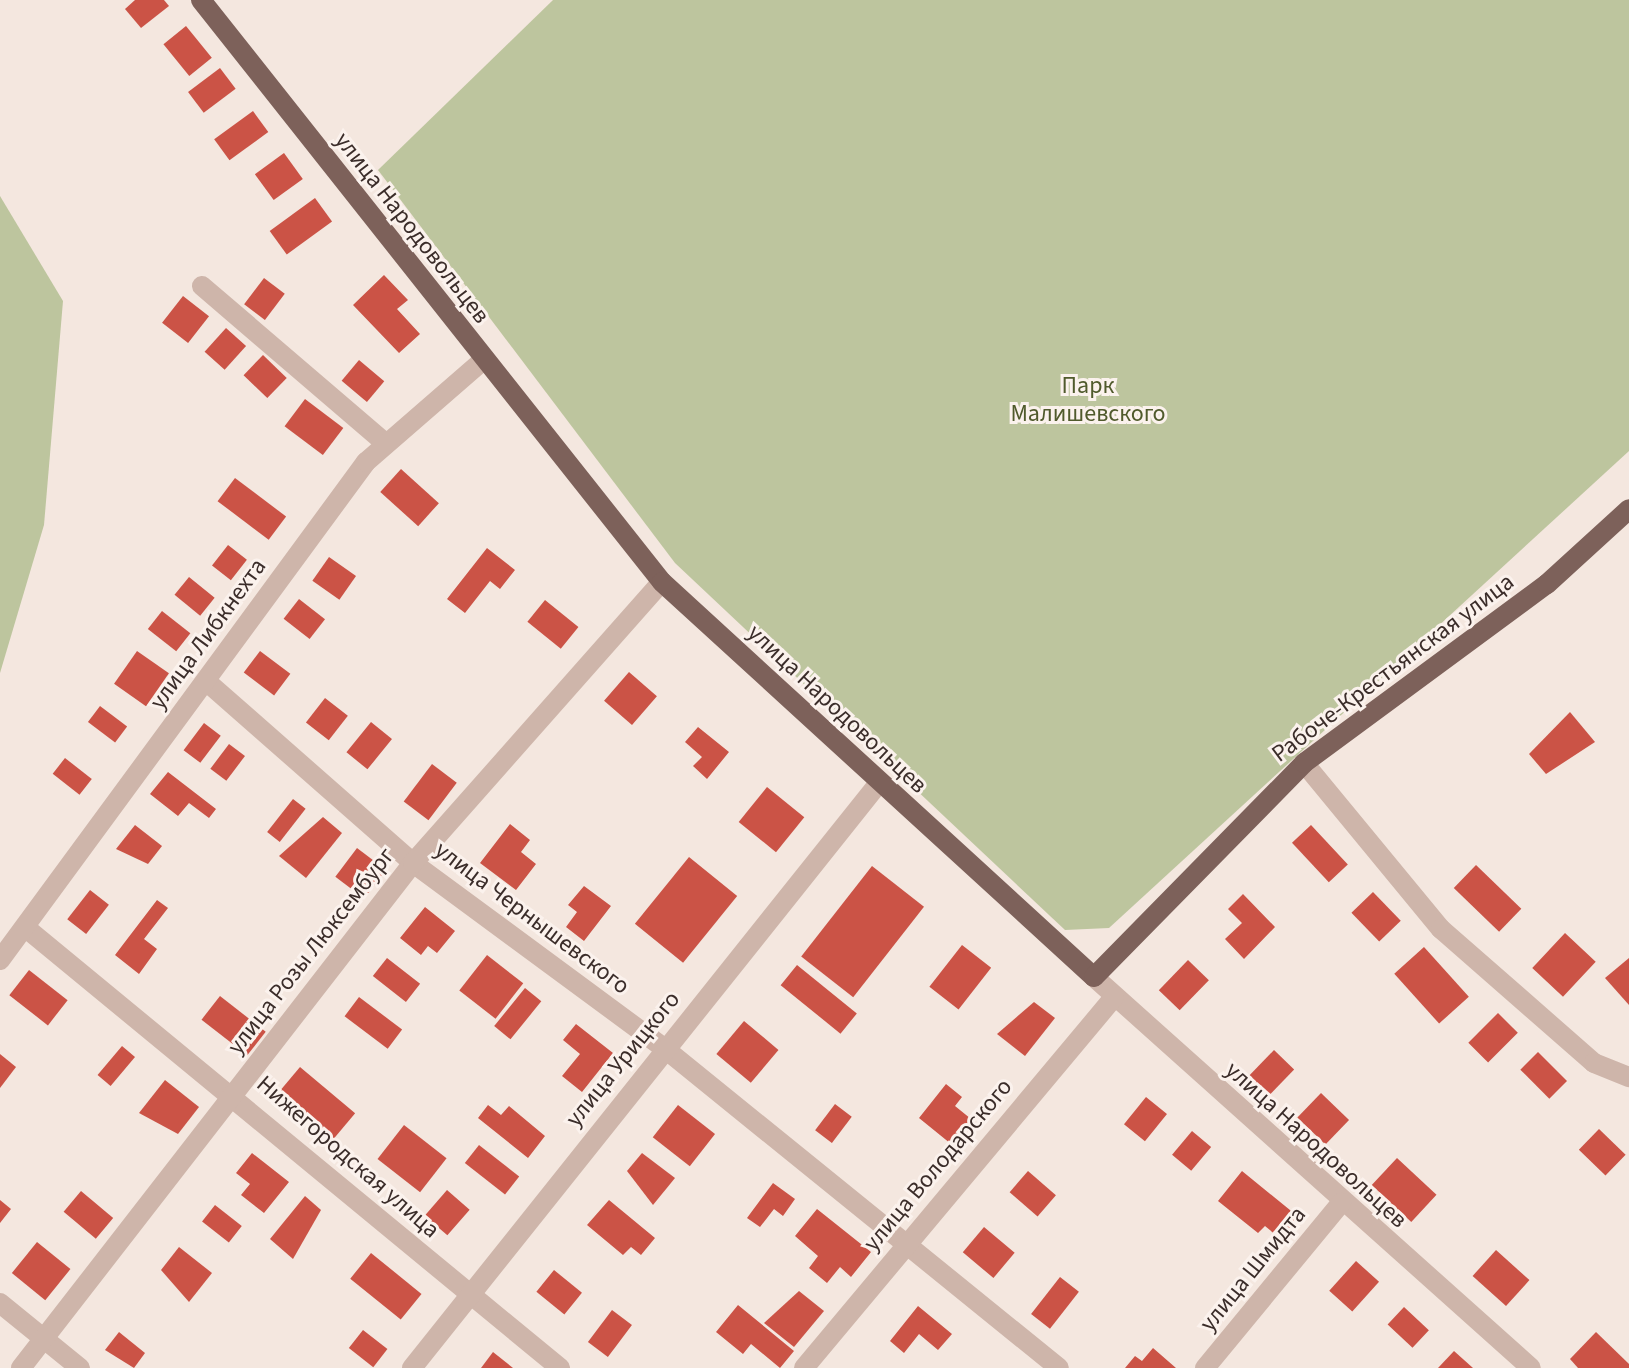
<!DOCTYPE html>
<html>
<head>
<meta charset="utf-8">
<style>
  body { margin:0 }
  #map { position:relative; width:1629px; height:1368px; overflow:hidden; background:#f4e7df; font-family:"Source Sans 3",sans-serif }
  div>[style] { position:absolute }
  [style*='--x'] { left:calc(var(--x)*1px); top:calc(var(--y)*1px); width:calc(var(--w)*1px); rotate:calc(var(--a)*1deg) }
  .green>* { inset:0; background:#bdc59e }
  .building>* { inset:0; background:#cb5346; transform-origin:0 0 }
  .minor>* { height:20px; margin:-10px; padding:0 10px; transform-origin:10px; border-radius:10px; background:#ceb5aa }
  .major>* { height:20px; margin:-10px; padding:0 10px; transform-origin:10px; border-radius:10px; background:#7d615a }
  span { translate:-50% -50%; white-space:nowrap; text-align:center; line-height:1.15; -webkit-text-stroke:6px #fbf2ed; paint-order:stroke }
  .street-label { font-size:24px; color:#3b2d2a }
  .park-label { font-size:24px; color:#505a2c }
</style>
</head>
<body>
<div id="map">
  <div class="green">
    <div style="clip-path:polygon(553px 0,1629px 0,1629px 451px,1109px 928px,1065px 930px,675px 563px,378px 170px)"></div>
    <div style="clip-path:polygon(0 196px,63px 301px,44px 525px,0 673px)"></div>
  </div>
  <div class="building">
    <div style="clip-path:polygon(135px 0,164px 0,169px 6px,141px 28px,125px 9px)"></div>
    <div style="left:186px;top:26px;width:41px;height:29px;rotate:51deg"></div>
    <div style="left:220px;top:68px;width:26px;height:40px;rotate:53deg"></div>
    <div style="left:253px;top:111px;width:26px;height:48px;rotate:54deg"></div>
    <div style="left:284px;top:153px;width:32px;height:36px;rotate:54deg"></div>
    <div style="left:315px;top:198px;width:29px;height:56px;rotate:54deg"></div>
    <div style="clip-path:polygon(384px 275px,408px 300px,397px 309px,420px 334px,399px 353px,353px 305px)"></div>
    <div style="left:264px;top:278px;width:26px;height:33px;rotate:37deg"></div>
    <div style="left:183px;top:296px;width:33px;height:34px;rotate:38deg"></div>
    <div style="left:226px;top:328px;width:27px;height:32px;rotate:42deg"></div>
    <div style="left:263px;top:355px;width:33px;height:28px;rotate:44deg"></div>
    <div style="left:359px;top:360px;width:33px;height:27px;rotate:40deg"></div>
    <div style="left:305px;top:399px;width:48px;height:34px;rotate:37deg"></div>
    <div style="left:401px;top:469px;width:51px;height:31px;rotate:42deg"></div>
    <div style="left:235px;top:478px;width:64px;height:29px;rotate:37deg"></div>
    <div style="left:228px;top:545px;width:24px;height:26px;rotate:38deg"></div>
    <div style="clip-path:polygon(487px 548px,515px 570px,500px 589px,490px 581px,465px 613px,447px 599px)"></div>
    <div style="left:329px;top:557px;width:33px;height:29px;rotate:35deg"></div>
    <div style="left:189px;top:577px;width:33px;height:23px;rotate:39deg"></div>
    <div style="left:299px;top:599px;width:33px;height:25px;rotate:38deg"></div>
    <div style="left:545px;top:600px;width:43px;height:28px;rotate:39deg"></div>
    <div style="left:162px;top:611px;width:36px;height:23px;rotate:38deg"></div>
    <div style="left:137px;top:651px;width:39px;height:40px;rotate:35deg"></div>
    <div style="left:260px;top:651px;width:38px;height:27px;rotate:37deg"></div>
    <div style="left:629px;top:672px;width:37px;height:38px;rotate:41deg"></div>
    <div style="left:325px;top:698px;width:29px;height:31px;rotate:38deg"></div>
    <div style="left:100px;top:706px;width:34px;height:20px;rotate:37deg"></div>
    <div style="clip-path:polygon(1570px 712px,1595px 742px,1546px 774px,1529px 754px)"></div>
    <div style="left:371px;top:722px;width:27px;height:39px;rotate:39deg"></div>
    <div style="left:204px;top:723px;width:21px;height:34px;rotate:37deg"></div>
    <div style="clip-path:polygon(698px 727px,729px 752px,707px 779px,693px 766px,702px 757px,685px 742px)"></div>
    <div style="left:229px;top:744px;width:20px;height:31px;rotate:37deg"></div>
    <div style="left:65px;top:758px;width:34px;height:20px;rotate:38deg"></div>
    <div style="left:432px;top:764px;width:31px;height:47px;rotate:37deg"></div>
    <div style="clip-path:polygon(168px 772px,216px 809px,209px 818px,189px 803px,178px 816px,150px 794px)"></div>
    <div style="left:767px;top:787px;width:48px;height:45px;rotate:39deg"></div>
    <div style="left:293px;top:799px;width:16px;height:42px;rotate:38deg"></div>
    <div style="clip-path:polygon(323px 817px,342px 833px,306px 878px,279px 856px)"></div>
    <div style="clip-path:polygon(510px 824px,530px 840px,521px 852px,536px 864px,516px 890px,480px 863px)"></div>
    <div style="clip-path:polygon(135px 825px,162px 846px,148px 864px,116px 849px)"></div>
    <div style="left:1311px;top:825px;width:54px;height:26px;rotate:47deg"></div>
    <div style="left:357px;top:848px;width:36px;height:36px;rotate:37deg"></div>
    <div style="left:689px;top:857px;width:62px;height:86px;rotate:39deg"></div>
    <div style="left:1476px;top:865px;width:63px;height:32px;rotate:44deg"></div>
    <div style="left:872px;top:866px;width:66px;height:115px;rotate:38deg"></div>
    <div style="clip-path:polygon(584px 886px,611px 906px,584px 941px,566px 927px,577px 912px,568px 905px)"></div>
    <div style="left:90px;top:890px;width:24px;height:37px;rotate:38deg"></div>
    <div style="left:1373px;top:892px;width:40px;height:30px;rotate:46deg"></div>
    <div style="clip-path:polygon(1243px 894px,1275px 927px,1244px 959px,1225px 939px,1242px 923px,1228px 909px)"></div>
    <div style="clip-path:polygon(157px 900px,168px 908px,144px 939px,157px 949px,139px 974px,115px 955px)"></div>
    <div style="clip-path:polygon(425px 907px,455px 931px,437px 953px,428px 946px,421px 955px,400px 938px)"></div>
    <div style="left:1565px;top:933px;width:42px;height:48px;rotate:43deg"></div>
    <div style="left:962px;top:945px;width:37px;height:53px;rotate:38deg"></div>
    <div style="left:1424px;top:947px;width:67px;height:40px;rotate:48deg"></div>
    <div style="left:487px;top:955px;width:46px;height:45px;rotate:38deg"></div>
    <div style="left:387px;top:958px;width:42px;height:23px;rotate:38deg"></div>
    <div style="clip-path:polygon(1629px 958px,1629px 1005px,1605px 978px)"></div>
    <div style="left:1188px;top:960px;width:29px;height:42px;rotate:44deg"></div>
    <div style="left:797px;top:965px;width:77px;height:26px;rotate:39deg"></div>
    <div style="left:29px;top:970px;width:49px;height:32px;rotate:38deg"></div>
    <div style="left:525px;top:988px;width:21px;height:49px;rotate:39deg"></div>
    <div style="left:220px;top:996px;width:58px;height:30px;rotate:38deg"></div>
    <div style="left:359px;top:997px;width:54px;height:24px;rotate:37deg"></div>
    <div style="clip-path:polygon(1034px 1002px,1055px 1018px,1025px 1056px,997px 1034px)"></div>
    <div style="left:1498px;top:1013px;width:28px;height:42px;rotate:45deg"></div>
    <div style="left:744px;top:1021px;width:45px;height:43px;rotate:40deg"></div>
    <div style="clip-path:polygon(576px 1024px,613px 1053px,582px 1092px,562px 1076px,580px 1054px,563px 1040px)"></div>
    <div style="left:122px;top:1046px;width:17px;height:38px;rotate:40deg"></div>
    <div style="left:1274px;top:1050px;width:28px;height:38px;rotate:44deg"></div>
    <div style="left:1538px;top:1052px;width:41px;height:25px;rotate:45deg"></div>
    <div style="clip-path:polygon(0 1054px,16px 1067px,0 1088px)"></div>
    <div style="left:300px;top:1067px;width:72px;height:34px;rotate:40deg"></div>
    <div style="clip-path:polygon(165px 1080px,199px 1107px,178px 1134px,139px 1113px)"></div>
    <div style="clip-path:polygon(946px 1084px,962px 1097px,955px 1106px,976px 1123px,956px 1148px,919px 1118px)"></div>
    <div style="left:1321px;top:1093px;width:39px;height:34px;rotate:44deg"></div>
    <div style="left:1146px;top:1097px;width:27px;height:35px;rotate:39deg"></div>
    <div style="left:835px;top:1104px;width:21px;height:33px;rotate:37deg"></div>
    <div style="clip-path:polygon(488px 1105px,501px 1115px,509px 1106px,545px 1136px,528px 1158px,478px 1118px)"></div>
    <div style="left:678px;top:1105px;width:47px;height:41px;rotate:38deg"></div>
    <div style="left:404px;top:1125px;width:54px;height:43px;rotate:38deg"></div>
    <div style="left:1599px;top:1129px;width:37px;height:29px;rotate:44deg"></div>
    <div style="left:1192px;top:1131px;width:25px;height:31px;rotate:40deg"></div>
    <div style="left:479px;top:1145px;width:51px;height:23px;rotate:38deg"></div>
    <div style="clip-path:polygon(252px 1153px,289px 1182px,264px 1213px,241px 1195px,250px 1184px,236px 1173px)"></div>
    <div style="clip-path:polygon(642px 1153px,675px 1178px,653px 1205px,627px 1171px)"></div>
    <div style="left:1397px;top:1158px;width:54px;height:37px;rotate:43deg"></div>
    <div style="left:1028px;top:1171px;width:37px;height:28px;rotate:41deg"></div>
    <div style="clip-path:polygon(1242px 1171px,1301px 1219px,1283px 1241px,1265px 1226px,1258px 1233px,1218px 1201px)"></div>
    <div style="clip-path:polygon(773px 1183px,795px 1199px,783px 1216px,774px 1209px,760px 1227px,747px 1218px)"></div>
    <div style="left:447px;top:1190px;width:30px;height:34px;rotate:41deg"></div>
    <div style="left:81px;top:1191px;width:42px;height:27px;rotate:40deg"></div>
    <div style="clip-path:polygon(305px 1196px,321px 1210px,293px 1259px,270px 1239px)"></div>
    <div style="clip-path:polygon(0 1200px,11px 1209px,0 1223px)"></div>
    <div style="clip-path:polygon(609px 1200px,655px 1238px,641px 1255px,631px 1247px,623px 1255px,587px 1225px)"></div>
    <div style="left:215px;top:1205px;width:34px;height:21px;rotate:38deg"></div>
    <div style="clip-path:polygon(817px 1209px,871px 1252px,851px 1277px,840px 1267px,827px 1283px,809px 1268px,818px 1256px,795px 1236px)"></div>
    <div style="left:984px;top:1227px;width:40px;height:33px;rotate:40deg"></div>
    <div style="left:37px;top:1242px;width:43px;height:40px;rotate:39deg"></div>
    <div style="clip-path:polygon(179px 1247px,212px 1273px,189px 1302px,161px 1270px)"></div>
    <div style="left:1496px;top:1250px;width:45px;height:35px;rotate:42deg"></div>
    <div style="left:371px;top:1253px;width:65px;height:33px;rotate:39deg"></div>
    <div style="left:1356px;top:1261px;width:31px;height:40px;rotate:42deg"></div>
    <div style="left:554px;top:1270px;width:36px;height:28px;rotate:39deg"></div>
    <div style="left:1060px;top:1277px;width:24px;height:47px;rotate:38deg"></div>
    <div style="clip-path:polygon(799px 1291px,824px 1311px,794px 1347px,764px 1323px)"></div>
    <div style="clip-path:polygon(738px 1305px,794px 1351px,780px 1368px,751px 1344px,743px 1354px,716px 1332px)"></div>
    <div style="clip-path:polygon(918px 1306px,952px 1334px,938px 1350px,919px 1334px,904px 1353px,890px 1341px)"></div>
    <div style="left:1404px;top:1307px;width:34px;height:24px;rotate:43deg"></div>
    <div style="left:612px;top:1310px;width:25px;height:40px;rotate:37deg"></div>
    <div style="left:363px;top:1330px;width:31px;height:23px;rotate:38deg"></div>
    <div style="clip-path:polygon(119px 1332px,145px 1353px,134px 1368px,105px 1350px)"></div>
    <div style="clip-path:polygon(1596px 1332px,1629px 1364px,1629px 1368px,1578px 1368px,1570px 1359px)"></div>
    <div style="clip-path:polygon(1153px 1348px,1176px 1368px,1125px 1368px,1135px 1356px,1142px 1361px)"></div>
    <div style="clip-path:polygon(1454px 1351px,1473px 1368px,1438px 1368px)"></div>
    <div style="clip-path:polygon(493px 1352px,513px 1368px,481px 1368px)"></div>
  </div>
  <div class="minor">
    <div style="--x:202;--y:286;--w:238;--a:40.6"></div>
    <div style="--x:206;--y:681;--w:276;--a:41.3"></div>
    <div style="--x:413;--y:863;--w:312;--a:36.4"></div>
    <div style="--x:664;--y:1048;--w:508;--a:39.01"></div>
    <div style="--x:1304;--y:763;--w:215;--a:50.5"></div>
    <div style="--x:1441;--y:929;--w:203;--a:41.2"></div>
    <div style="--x:1594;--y:1063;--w:38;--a:22"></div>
    <div style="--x:26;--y:928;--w:692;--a:39.49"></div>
    <div style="--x:0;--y:960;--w:618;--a:-53.69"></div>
    <div style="--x:366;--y:462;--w:154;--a:-41"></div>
    <div style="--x:1094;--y:977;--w:586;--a:41.82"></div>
    <div style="--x:0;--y:1303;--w:103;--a:39.1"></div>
    <div style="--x:21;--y:1368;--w:639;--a:-52.18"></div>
    <div style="--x:413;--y:863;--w:375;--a:-48.5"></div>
    <div style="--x:412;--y:1368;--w:747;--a:-51.41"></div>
    <div style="--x:804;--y:1368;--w:483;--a:-50.1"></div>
    <div style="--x:1205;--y:1368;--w:214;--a:-50.5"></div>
  </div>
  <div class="major">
    <div style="--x:201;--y:0;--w:742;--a:51.62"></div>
    <div style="--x:662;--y:582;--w:585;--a:42.44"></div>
    <div style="--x:1094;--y:977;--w:300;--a:-45.5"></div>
    <div style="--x:1304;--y:763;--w:302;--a:-36.4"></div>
    <div style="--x:1547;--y:584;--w:111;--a:-42.4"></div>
  </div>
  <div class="street-label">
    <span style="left:412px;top:228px;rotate:52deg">улица Народовольцев</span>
    <span style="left:208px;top:634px;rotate:-54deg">улица Либкнехта</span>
    <span style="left:1393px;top:668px;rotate:-37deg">Рабоче-Крестьянская улица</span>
    <span style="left:837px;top:709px;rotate:43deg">улица Народовольцев</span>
    <span style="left:532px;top:918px;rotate:37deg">улица Чернышевского</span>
    <span style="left:311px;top:951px;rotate:-52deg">улица Розы Люксембург</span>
    <span style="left:623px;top:1059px;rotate:-51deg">улица Урицкого</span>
    <span style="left:1316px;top:1145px;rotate:42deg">улица Народовольцев</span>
    <span style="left:348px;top:1157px;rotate:41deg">Нижегородская улица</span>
    <span style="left:938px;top:1165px;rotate:-50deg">улица Володарского</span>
    <span style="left:1253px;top:1269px;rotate:-51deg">улица Шмидта</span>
  </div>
  <div class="park-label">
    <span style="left:1088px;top:400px">Парк<br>Малишевского</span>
  </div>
</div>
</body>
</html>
